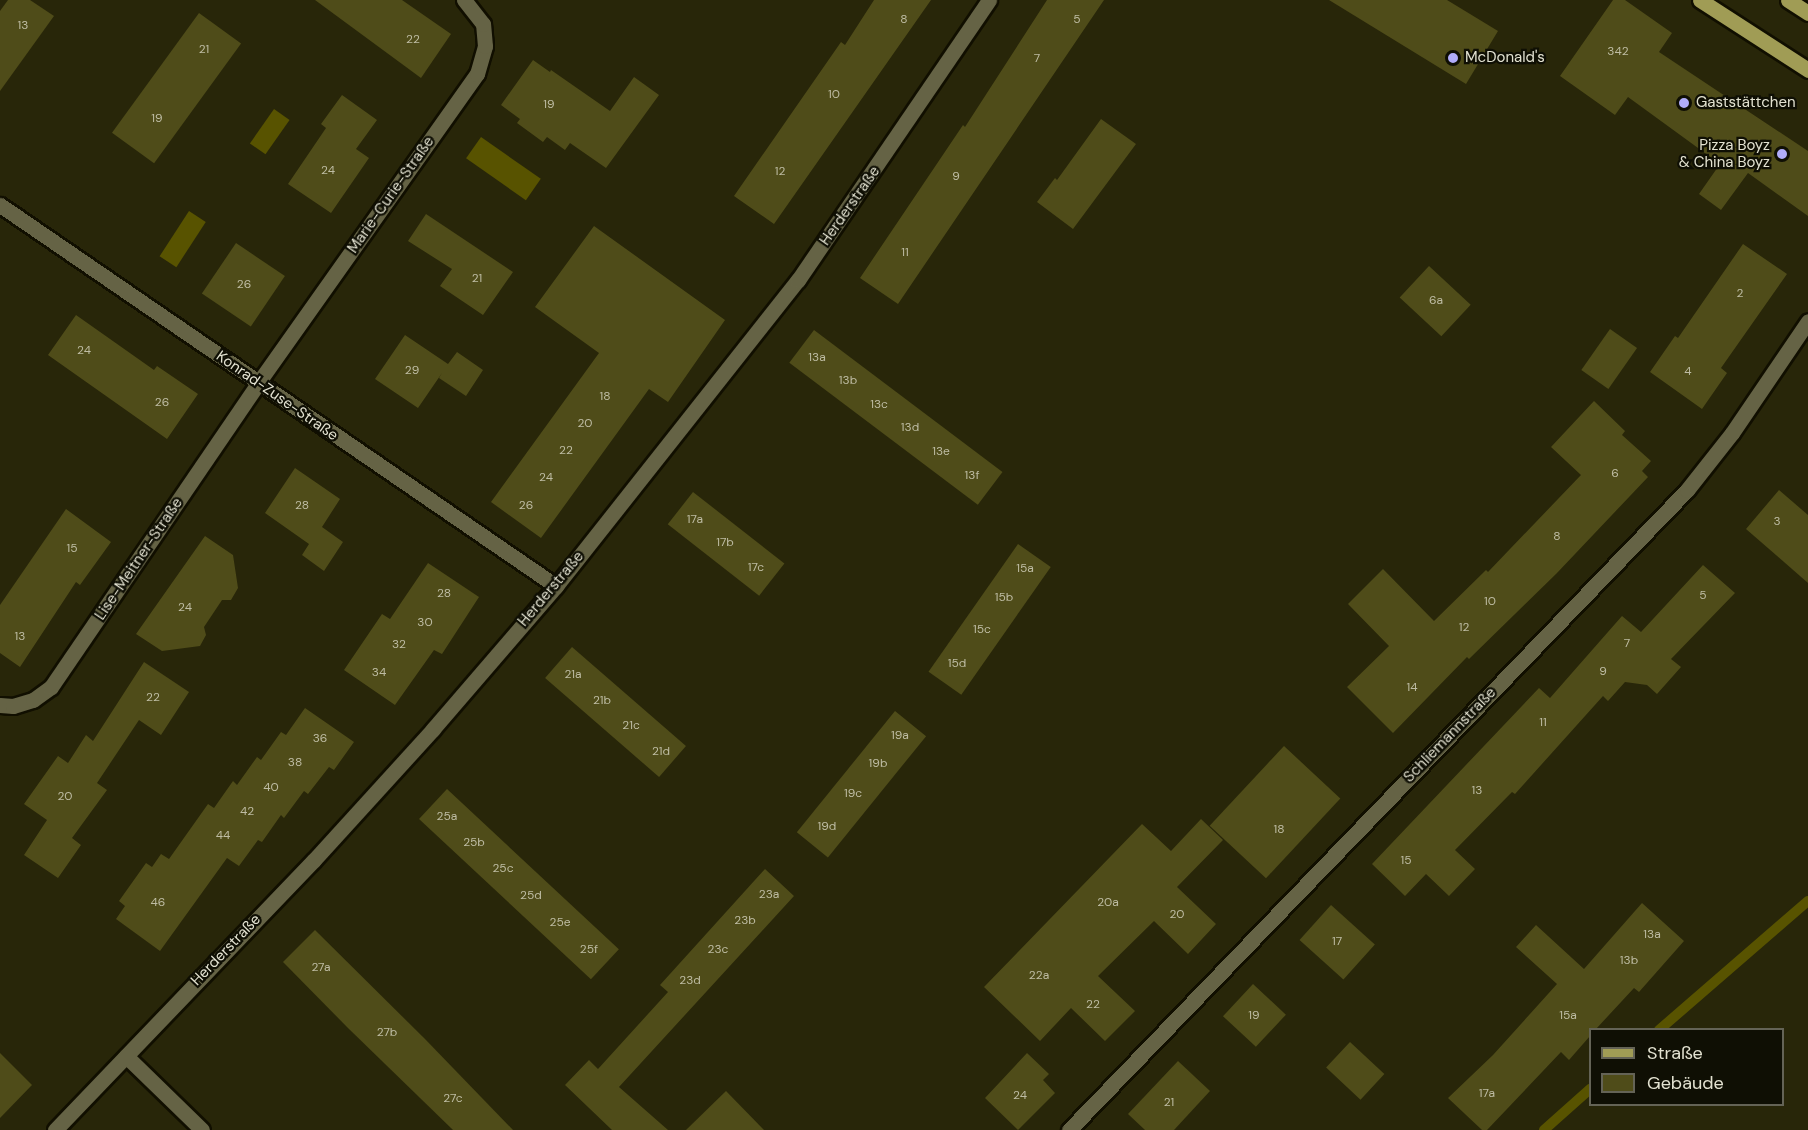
<!DOCTYPE html>
<html>
<head>
<meta charset="utf-8">
<style>
  body { margin:0 }
  #map { position:relative; width:1808px; height:1130px; overflow:hidden; background:#282609; font-family:"DM Sans",sans-serif }
  div>[style] { position:absolute }
  [style*='--x'] { left:calc(var(--x)*1px); top:calc(var(--y)*1px); width:calc(var(--w)*1px); rotate:calc(var(--a)*1deg) }
  .water>* { inset:0; background:#585300; transform-origin:0 0 }
  .stream>* { height:10px; margin:-5px; padding:0 5px; transform-origin:5px; border-radius:5px; background:#585300 }
  .building>* { inset:0; background:#4f4c19; transform-origin:0 0 }
  .roads { filter:drop-shadow(2px 0 #110f00) drop-shadow(-2px 0 #110f00) drop-shadow(0 2px #110f00) drop-shadow(0 -2px #110f00) }
  .minor>* { height:15px; margin:-7.5px; padding:0 7.5px; transform-origin:7.5px; border-radius:7.5px; background:#656345 }
  .major>* { height:15px; margin:-7.5px; padding:0 7.5px; transform-origin:7.5px; border-radius:7.5px; background:#a09c55 }
  .dots>* { width:16px; height:16px; translate:-50% -50%; box-sizing:border-box; border:3px solid #0f0f04; border-radius:50% }
  span { translate:-50% -50%; white-space:nowrap; text-align:center; line-height:1.15; -webkit-text-stroke:4.5px #0f0f04; paint-order:stroke }
  .number-label { font-size:12px; color:#bebca3 }
  .number-label span { -webkit-text-stroke-width:0 }
  .poi-label { font-size:15px; color:#e3e2d1 }
  .left { translate:0 -50%; text-align:left }
  .right { translate:-100% -50%; text-align:right }
  .street-label { font-size:15px; color:#e3e2d1 }
  .legend { position:absolute; left:1589px; top:1028px; width:195px; height:78px; box-sizing:border-box; background:#0f0f04; border:2px solid #646356; margin:0; padding:8px 10px; list-style:none; font-size:18px; color:#e3e2d1 }
  .legend li { display:flex; align-items:center; gap:12px; height:30px }
  .legend b { width:30px; border:2px solid #646356 }
</style>
</head>
<body>
<div id="map">
  <div class="water">
    <div style="left:274px;top:109px;width:19px;height:42px;rotate:35deg"></div>
    <div style="left:481px;top:137px;width:73px;height:26px;rotate:35deg"></div>
    <div style="left:189px;top:211px;width:20px;height:54px;rotate:33deg"></div>
  </div>
  <div class="stream">
    <div style="--x:1659;--y:1030;--w:197;--a:-40.9"></div>
    <div style="--x:1544;--y:1130;--w:62;--a:-41.7"></div>
  </div>
  <div class="building">
    <div style="clip-path:polygon(8px 0,30px 0,54px 16px,0 91px,0 11px)"></div>
    <div style="clip-path:polygon(315px 0,402px 0,451px 34px,421px 78px)"></div>
    <div style="clip-path:polygon(874px 0,931px 0,774px 224px,734px 196px,841px 42px,845px 45px)"></div>
    <div style="clip-path:polygon(1047px 0,1104px 0,898px 304px,860px 278px,963px 125px,965px 127px)"></div>
    <div style="clip-path:polygon(1329px 0,1447px 0,1498px 31px,1466px 84px)"></div>
    <div style="clip-path:polygon(1613px 0,1625px 0,1672px 33px,1659px 52px,1808px 151px,1808px 216px,1748px 173px,1721px 210px,1699px 194px,1720px 164px,1628px 97px,1615px 115px,1560px 76px)"></div>
    <div style="left:199px;top:13px;width:52px;height:148px;rotate:36deg"></div>
    <div style="clip-path:polygon(533px 60px,550px 72px,551px 70px,610px 111px,634px 77px,659px 95px,606px 168px,570px 143px,565px 150px,547px 137px,543px 142px,517px 123px,520px 119px,501px 105px)"></div>
    <div style="clip-path:polygon(342px 95px,377px 120px,356px 149px,369px 158px,331px 213px,288px 184px,326px 128px,321px 124px)"></div>
    <div style="clip-path:polygon(1101px 119px,1136px 144px,1073px 229px,1037px 202px,1055px 178px,1057px 180px)"></div>
    <div style="clip-path:polygon(426px 214px,513px 272px,483px 315px,440px 286px,452px 269px,408px 241px)"></div>
    <div style="clip-path:polygon(594px 226px,725px 320px,668px 402px,649px 389px,541px 538px,491px 502px,599px 353px,535px 307px)"></div>
    <div style="left:236px;top:243px;width:59px;height:61px;rotate:34deg"></div>
    <div style="clip-path:polygon(1743px 244px,1787px 274px,1721px 368px,1727px 373px,1702px 409px,1650px 372px,1675px 336px,1678px 338px)"></div>
    <div style="left:1429px;top:266px;width:57px;height:43px;rotate:43deg"></div>
    <div style="clip-path:polygon(76px 315px,154px 370px,157px 366px,198px 394px,167px 439px,48px 355px)"></div>
    <div style="left:1610px;top:329px;width:33px;height:50px;rotate:35deg"></div>
    <div style="left:814px;top:330px;width:236px;height:41px;rotate:37deg"></div>
    <div style="clip-path:polygon(405px 335px,448px 364px,457px 352px,483px 370px,466px 396px,439px 378px,442px 373px,418px 408px,375px 379px)"></div>
    <div style="clip-path:polygon(1594px 401px,1625px 431px,1622px 435px,1651px 461px,1642px 471px,1648px 477px,1557px 573px,1469px 659px,1467px 657px,1393px 733px,1347px 687px,1389px 646px,1348px 604px,1383px 569px,1434px 621px,1486px 570px,1488px 572px,1581px 475px,1551px 447px)"></div>
    <div style="clip-path:polygon(295px 468px,340px 499px,322px 527px,343px 542px,324px 571px,302px 555px,309px 544px,265px 513px)"></div>
    <div style="clip-path:polygon(1779px 490px,1808px 515px,1808px 583px,1746px 529px)"></div>
    <div style="left:693px;top:492px;width:116px;height:41px;rotate:38deg"></div>
    <div style="clip-path:polygon(66px 509px,111px 542px,80px 585px,76px 582px,20px 667px,0 653px,0 605px)"></div>
    <div style="clip-path:polygon(205px 536px,233px 555px,238px 588px,231px 600px,222px 600px,204px 627px,206px 635px,200px 646px,162px 651px,136px 634px)"></div>
    <div style="left:1018px;top:544px;width:40px;height:156px;rotate:35deg"></div>
    <div style="clip-path:polygon(428px 563px,479px 597px,442px 654px,434px 650px,395px 705px,344px 670px,382px 614px,390px 619px)"></div>
    <div style="clip-path:polygon(1703px 565px,1735px 593px,1671px 659px,1681px 667px,1657px 694px,1647px 685px,1625px 682px,1608px 701px,1603px 696px,1515px 794px,1512px 792px,1455px 850px,1475px 869px,1449px 896px,1426px 874px,1405px 896px,1372px 864px,1539px 688px,1550px 698px,1622px 616px,1641px 632px)"></div>
    <div style="left:572px;top:647px;width:151px;height:41px;rotate:41deg"></div>
    <div style="clip-path:polygon(144px 662px,189px 692px,161px 735px,139px 720px,97px 783px,107px 790px,72px 838px,81px 845px,58px 878px,24px 855px,47px 820px,24px 804px,58px 756px,68px 763px,86px 735px,93px 741px)"></div>
    <div style="clip-path:polygon(305px 708px,354px 742px,334px 770px,329px 767px,308px 794px,304px 791px,284px 818px,281px 815px,262px 842px,258px 840px,239px 866px,227px 858px,160px 951px,116px 919px,125px 906px,119px 901px,146px 863px,152px 867px,161px 854px,169px 859px,208px 804px,214px 808px,233px 781px,237px 785px,257px 757px,261px 760px,281px 732px,286px 735px)"></div>
    <div style="left:895px;top:711px;width:40px;height:156px;rotate:39deg"></div>
    <div style="left:1284px;top:746px;width:77px;height:109px;rotate:43deg"></div>
    <div style="left:447px;top:789px;width:235px;height:41px;rotate:43deg"></div>
    <div style="clip-path:polygon(1201px 819px,1223px 840px,1177px 887px,1216px 924px,1188px 954px,1154px 921px,1098px 976px,1135px 1011px,1105px 1041px,1071px 1008px,1040px 1041px,984px 987px,1142px 824px,1171px 851px)"></div>
    <div style="clip-path:polygon(765px 869px,794px 896px,619px 1087px,668px 1130px,612px 1130px,565px 1085px,589px 1060px,598px 1069px,668px 992px,660px 985px)"></div>
    <div style="clip-path:polygon(1642px 903px,1684px 941px,1639px 992px,1634px 988px,1596px 1029px,1590px 1029px,1590px 1036px,1569px 1060px,1561px 1052px,1487px 1130px,1482px 1130px,1448px 1098px,1493px 1055px,1557px 984px,1516px 947px,1536px 925px,1584px 969px)"></div>
    <div style="left:1331px;top:905px;width:59px;height:47px;rotate:42deg"></div>
    <div style="clip-path:polygon(315px 930px,425px 1039px,513px 1130px,453px 1130px,348px 1028px,283px 962px)"></div>
    <div style="left:1253px;top:984px;width:45px;height:44px;rotate:43deg"></div>
    <div style="left:1350px;top:1042px;width:47px;height:35px;rotate:43deg"></div>
    <div style="clip-path:polygon(0 1053px,32px 1085px,0 1118px)"></div>
    <div style="clip-path:polygon(1027px 1053px,1049px 1074px,1043px 1080px,1055px 1093px,1018px 1130px,985px 1098px)"></div>
    <div style="clip-path:polygon(1178px 1061px,1210px 1091px,1174px 1130px,1145px 1130px,1128px 1114px)"></div>
    <div style="clip-path:polygon(726px 1091px,764px 1130px,686px 1130px)"></div>
  </div>
  <div class="roads">
    <div class="minor">
      <div style="--x:0;--y:205;--w:674;--a:34.42"></div>
      <div style="--x:0;--y:705;--w:13;--a:4"></div>
      <div style="--x:13;--y:706;--w:21;--a:-17"></div>
      <div style="--x:33;--y:700;--w:22;--a:-36"></div>
      <div style="--x:51;--y:687;--w:368;--a:-55.7"></div>
      <div style="--x:258;--y:383;--w:379;--a:-54.7"></div>
      <div style="--x:477;--y:74;--w:29;--a:-74"></div>
      <div style="--x:485;--y:46;--w:22;--a:-95"></div>
      <div style="--x:483;--y:24;--w:31;--a:-128"></div>
      <div style="--x:126;--y:1056;--w:106;--a:44.2"></div>
      <div style="--x:55;--y:1130;--w:374;--a:-46.2"></div>
      <div style="--x:314;--y:860;--w:177;--a:-47.7"></div>
      <div style="--x:433;--y:729;--w:189;--a:-49.3"></div>
      <div style="--x:556;--y:586;--w:390;--a:-51.7"></div>
      <div style="--x:798;--y:280;--w:339;--a:-55.7"></div>
      <div style="--x:1069;--y:1130;--w:890;--a:-46"></div>
      <div style="--x:1687;--y:490;--w:73;--a:-51.7"></div>
      <div style="--x:1732;--y:433;--w:135;--a:-55.8"></div>
    </div>
    <div class="major">
      <div style="--x:1700;--y:0;--w:129;--a:32.9"></div>
      <div style="--x:1788;--y:0;--w:24;--a:33"></div>
    </div>
  </div>
  <div class="dots">
    <div style="left:1453px;top:58px;background:#b1adfa"></div>
    <div style="left:1684px;top:103px;background:#b1adfa"></div>
    <div style="left:1782px;top:154px;background:#b1adfa"></div>
  </div>
  <div class="number-label">
    <span style="left:904px;top:20px">8</span>
    <span style="left:1077px;top:20px">5</span>
    <span style="left:23px;top:26px">13</span>
    <span style="left:413px;top:40px">22</span>
    <span style="left:204px;top:50px">21</span>
    <span style="left:1618px;top:52px">342</span>
    <span style="left:1037px;top:59px">7</span>
    <span style="left:834px;top:95px">10</span>
    <span style="left:549px;top:105px">19</span>
    <span style="left:157px;top:119px">19</span>
    <span style="left:328px;top:171px">24</span>
    <span style="left:780px;top:172px">12</span>
    <span style="left:956px;top:177px">9</span>
    <span style="left:905px;top:253px">11</span>
    <span style="left:477px;top:279px">21</span>
    <span style="left:244px;top:285px">26</span>
    <span style="left:1740px;top:294px">2</span>
    <span style="left:1436px;top:301px">6a</span>
    <span style="left:84px;top:351px">24</span>
    <span style="left:817px;top:358px">13a</span>
    <span style="left:412px;top:371px">29</span>
    <span style="left:1688px;top:372px">4</span>
    <span style="left:848px;top:381px">13b</span>
    <span style="left:605px;top:397px">18</span>
    <span style="left:162px;top:403px">26</span>
    <span style="left:879px;top:405px">13c</span>
    <span style="left:585px;top:424px">20</span>
    <span style="left:910px;top:428px">13d</span>
    <span style="left:566px;top:451px">22</span>
    <span style="left:941px;top:452px">13e</span>
    <span style="left:1615px;top:474px">6</span>
    <span style="left:972px;top:476px">13f</span>
    <span style="left:546px;top:478px">24</span>
    <span style="left:302px;top:506px">28</span>
    <span style="left:526px;top:506px">26</span>
    <span style="left:695px;top:520px">17a</span>
    <span style="left:1777px;top:522px">3</span>
    <span style="left:1557px;top:537px">8</span>
    <span style="left:725px;top:543px">17b</span>
    <span style="left:72px;top:549px">15</span>
    <span style="left:756px;top:568px">17c</span>
    <span style="left:1025px;top:569px">15a</span>
    <span style="left:444px;top:594px">28</span>
    <span style="left:1703px;top:596px">5</span>
    <span style="left:1004px;top:598px">15b</span>
    <span style="left:1490px;top:602px">10</span>
    <span style="left:185px;top:608px">24</span>
    <span style="left:425px;top:623px">30</span>
    <span style="left:1464px;top:628px">12</span>
    <span style="left:982px;top:630px">15c</span>
    <span style="left:20px;top:637px">13</span>
    <span style="left:1627px;top:644px">7</span>
    <span style="left:399px;top:645px">32</span>
    <span style="left:957px;top:664px">15d</span>
    <span style="left:1603px;top:672px">9</span>
    <span style="left:379px;top:673px">34</span>
    <span style="left:573px;top:675px">21a</span>
    <span style="left:1412px;top:688px">14</span>
    <span style="left:153px;top:698px">22</span>
    <span style="left:602px;top:701px">21b</span>
    <span style="left:1543px;top:723px">11</span>
    <span style="left:631px;top:726px">21c</span>
    <span style="left:900px;top:736px">19a</span>
    <span style="left:320px;top:739px">36</span>
    <span style="left:661px;top:752px">21d</span>
    <span style="left:295px;top:763px">38</span>
    <span style="left:878px;top:764px">19b</span>
    <span style="left:271px;top:788px">40</span>
    <span style="left:1477px;top:791px">13</span>
    <span style="left:853px;top:794px">19c</span>
    <span style="left:65px;top:797px">20</span>
    <span style="left:247px;top:812px">42</span>
    <span style="left:447px;top:817px">25a</span>
    <span style="left:827px;top:827px">19d</span>
    <span style="left:1279px;top:830px">18</span>
    <span style="left:223px;top:836px">44</span>
    <span style="left:474px;top:843px">25b</span>
    <span style="left:1406px;top:861px">15</span>
    <span style="left:503px;top:869px">25c</span>
    <span style="left:769px;top:895px">23a</span>
    <span style="left:531px;top:896px">25d</span>
    <span style="left:158px;top:903px">46</span>
    <span style="left:1108px;top:903px">20a</span>
    <span style="left:1177px;top:915px">20</span>
    <span style="left:745px;top:921px">23b</span>
    <span style="left:560px;top:923px">25e</span>
    <span style="left:1652px;top:935px">13a</span>
    <span style="left:1337px;top:942px">17</span>
    <span style="left:589px;top:950px">25f</span>
    <span style="left:718px;top:950px">23c</span>
    <span style="left:1629px;top:961px">13b</span>
    <span style="left:321px;top:968px">27a</span>
    <span style="left:1039px;top:976px">22a</span>
    <span style="left:690px;top:981px">23d</span>
    <span style="left:1093px;top:1005px">22</span>
    <span style="left:1254px;top:1016px">19</span>
    <span style="left:1568px;top:1016px">15a</span>
    <span style="left:387px;top:1033px">27b</span>
    <span style="left:1487px;top:1094px">17a</span>
    <span style="left:1020px;top:1096px">24</span>
    <span style="left:453px;top:1099px">27c</span>
    <span style="left:1169px;top:1103px">21</span>
  </div>
  <div class="poi-label">
    <span class="left" style="left:1465px;top:58px">McDonald's</span>
    <span class="left" style="left:1696px;top:103px">Gaststättchen</span>
    <span class="right" style="left:1770px;top:154px">Pizza Boyz<br>&amp; China Boyz</span>
  </div>
  <div class="street-label">
    <span style="left:391px;top:195px;rotate:-55deg">Marie-Curie-Straße</span>
    <span style="left:850px;top:206px;rotate:-55deg">Herderstraße</span>
    <span style="left:277px;top:396px;rotate:35deg">Konrad-Zuse-Straße</span>
    <span style="left:139px;top:559px;rotate:-56deg">Lise-Meitner-Straße</span>
    <span style="left:551px;top:589px;rotate:-50deg">Herderstraße</span>
    <span style="left:1450px;top:735px;rotate:-46deg">Schliemannstraße</span>
    <span style="left:226px;top:950px;rotate:-46deg">Herderstraße</span>
  </div>
  <ul class="legend">
  <li><b style="height:8px;background:#a09c55"></b>Straße</li>
  <li><b style="height:16px;background:#4f4c19"></b>Gebäude</li>
  </ul>
</div>
</body>
</html>
